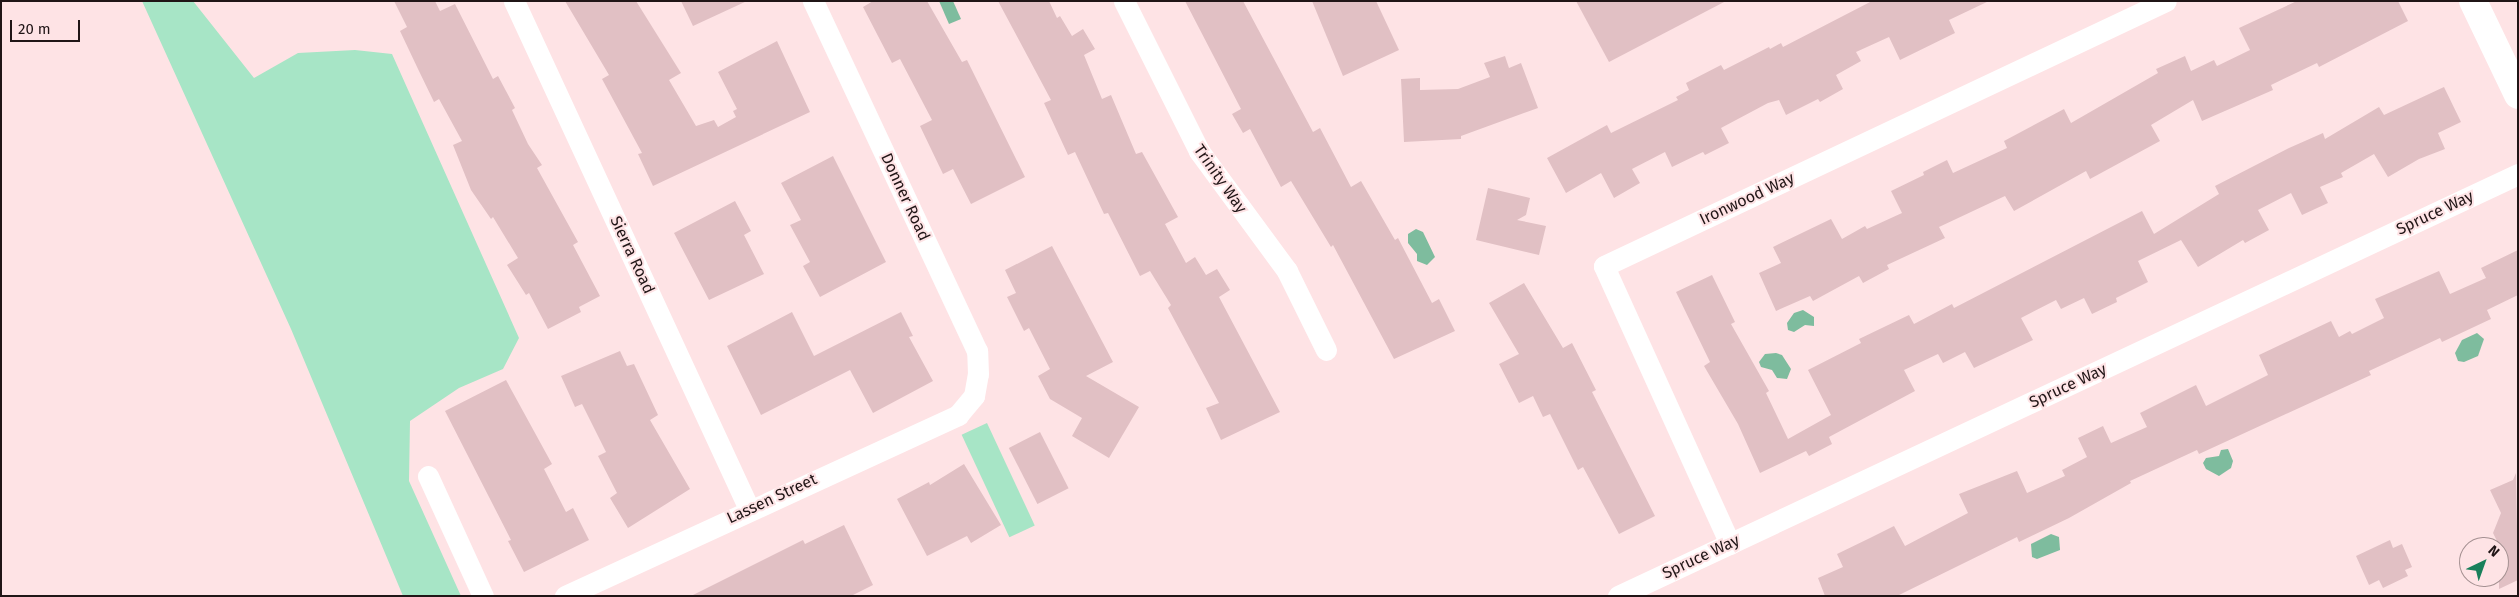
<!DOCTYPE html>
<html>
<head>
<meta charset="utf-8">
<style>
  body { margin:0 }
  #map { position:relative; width:2519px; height:597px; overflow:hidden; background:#fee3e5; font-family:"Fira Sans",sans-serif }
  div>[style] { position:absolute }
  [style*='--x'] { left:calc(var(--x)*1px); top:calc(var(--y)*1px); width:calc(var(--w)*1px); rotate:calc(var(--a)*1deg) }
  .green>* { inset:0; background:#a7e5c6; transform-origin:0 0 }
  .water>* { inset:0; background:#7ebc9e }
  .building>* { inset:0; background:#e1c0c4; transform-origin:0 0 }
  .street>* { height:21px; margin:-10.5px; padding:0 10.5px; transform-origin:10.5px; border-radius:10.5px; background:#fff }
  .secondary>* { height:28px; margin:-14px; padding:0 14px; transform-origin:14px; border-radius:14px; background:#fff }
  span { translate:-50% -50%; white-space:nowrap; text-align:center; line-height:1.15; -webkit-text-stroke:4px #fee3e5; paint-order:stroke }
  .street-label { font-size:16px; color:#201516 }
  .frame { position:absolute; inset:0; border:2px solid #201516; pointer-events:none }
  .north { position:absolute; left:2459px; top:537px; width:50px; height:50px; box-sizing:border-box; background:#fee3e5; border:1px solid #a59192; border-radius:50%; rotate:42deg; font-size:14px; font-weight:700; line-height:20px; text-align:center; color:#201516 }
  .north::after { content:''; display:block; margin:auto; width:18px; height:22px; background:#19805b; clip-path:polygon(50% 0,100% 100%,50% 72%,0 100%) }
  .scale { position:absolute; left:10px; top:20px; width:70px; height:22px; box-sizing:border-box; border:2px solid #201516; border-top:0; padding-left:6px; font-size:15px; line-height:18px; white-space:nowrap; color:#201516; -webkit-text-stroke:4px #fee3e5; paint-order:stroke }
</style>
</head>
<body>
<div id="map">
  <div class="green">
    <div style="clip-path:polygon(142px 1px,193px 1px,254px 78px,298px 53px,355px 50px,392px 54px,519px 338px,503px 369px,459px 388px,410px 421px,409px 481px,461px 596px,403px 596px,291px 329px)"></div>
    <div style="left:987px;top:423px;width:113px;height:28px;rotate:65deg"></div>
  </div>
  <div class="water">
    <div style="clip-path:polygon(939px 1px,953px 1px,961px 19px,949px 24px)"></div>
    <div style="clip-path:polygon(1416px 229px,1423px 232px,1435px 257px,1427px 265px,1417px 261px,1417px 254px,1408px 243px,1408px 234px)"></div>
    <div style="clip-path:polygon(1803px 310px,1814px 317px,1814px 326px,1805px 325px,1794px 332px,1788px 330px,1787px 323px,1794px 313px)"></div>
    <div style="clip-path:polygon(2477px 333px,2484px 339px,2478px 356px,2464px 362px,2458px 361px,2455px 353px,2462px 340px)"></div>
    <div style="clip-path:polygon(1776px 353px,1782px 355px,1791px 369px,1787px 379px,1777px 378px,1772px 370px,1761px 367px,1759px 362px,1765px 354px)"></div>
    <div style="clip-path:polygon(2228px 449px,2233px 461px,2231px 468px,2219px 476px,2206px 469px,2203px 463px,2206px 458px,2219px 456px,2221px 450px)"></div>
    <div style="clip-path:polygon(2051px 534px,2059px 537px,2060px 550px,2037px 559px,2032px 557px,2031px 544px)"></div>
  </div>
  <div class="building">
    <div style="clip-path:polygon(394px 1px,435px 1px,440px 11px,455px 4px,493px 79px,498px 76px,515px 108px,512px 110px,528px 144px,542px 165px,537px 168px,578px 242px,573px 245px,600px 296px,579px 307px,581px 312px,548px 329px,529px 293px,526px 295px,507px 265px,518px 258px,493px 217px,491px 219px,471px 190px,453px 145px,462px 141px,439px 99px,434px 102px,418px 69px,400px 31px,407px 27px)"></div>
    <div style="clip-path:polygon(565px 1px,636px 1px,681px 73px,669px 80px,696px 126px,714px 120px,718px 127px,736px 117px,733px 111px,737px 109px,718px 72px,777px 41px,810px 112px,653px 186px,638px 154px,642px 153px,602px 79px,609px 75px)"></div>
    <div style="clip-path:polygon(681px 1px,747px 1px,693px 26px)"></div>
    <div style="clip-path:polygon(873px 1px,927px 1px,962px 62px,967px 60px,1025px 177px,971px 204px,953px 169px,943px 174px,920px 126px,932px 120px,900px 59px,892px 63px,863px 7px)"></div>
    <div style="clip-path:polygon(998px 1px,1049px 1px,1057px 18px,1060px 16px,1072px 36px,1083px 29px,1095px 49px,1084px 55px,1102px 99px,1111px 95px,1136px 154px,1142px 152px,1178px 217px,1165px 224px,1186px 263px,1195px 257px,1206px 275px,1217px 269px,1230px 290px,1219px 297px,1280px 412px,1221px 440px,1206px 408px,1219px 403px,1168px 308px,1171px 305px,1150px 271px,1140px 276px,1108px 213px,1104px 214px,1075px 152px,1068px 155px,1044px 103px,1051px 100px)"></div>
    <div style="clip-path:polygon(1185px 1px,1243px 1px,1313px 132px,1320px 128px,1351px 187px,1361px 181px,1395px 240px,1398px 238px,1432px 303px,1439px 299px,1455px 331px,1394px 359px,1333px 245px,1331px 247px,1291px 181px,1281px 187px,1250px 129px,1243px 133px,1232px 114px,1241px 109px)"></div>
    <div style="clip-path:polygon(1312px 1px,1376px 1px,1399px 50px,1343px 76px)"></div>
    <div style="clip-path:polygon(1576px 1px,1726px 1px,1609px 62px)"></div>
    <div style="clip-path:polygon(1872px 1px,1989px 1px,1949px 20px,1955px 33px,1900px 60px,1889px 37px,1856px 52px,1861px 61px,1836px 75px,1843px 89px,1820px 102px,1818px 99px,1786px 115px,1779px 100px,1768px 103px,1721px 128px,1729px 143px,1705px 155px,1703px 152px,1672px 167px,1665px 152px,1632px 169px,1640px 183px,1614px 198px,1601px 173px,1566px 193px,1547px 158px,1607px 125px,1611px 133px,1678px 100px,1676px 97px,1689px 90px,1686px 83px,1721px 65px,1724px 70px,1769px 47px,1770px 49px,1781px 43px,1783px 47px)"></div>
    <div style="clip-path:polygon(2297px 1px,2398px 1px,2408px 21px,2319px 67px,2317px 63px,2271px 85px,2273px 90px,2202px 121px,2193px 100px,2151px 125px,2160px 141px,2090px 179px,2086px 171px,2014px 211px,2005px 196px,1939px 227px,1945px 238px,1887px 265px,1889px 269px,1863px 283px,1859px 276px,1813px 301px,1810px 296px,1776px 311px,1759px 273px,1781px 263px,1773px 247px,1831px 219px,1842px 239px,1865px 226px,1867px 229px,1902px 213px,1891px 191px,1924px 175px,1923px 172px,1947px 160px,1953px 173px,2007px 148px,2004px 141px,2064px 109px,2071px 123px,2158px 73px,2156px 69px,2185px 56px,2191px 71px,2214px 60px,2217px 66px,2250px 50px,2239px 28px)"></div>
    <div style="clip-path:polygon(1505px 56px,1509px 68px,1521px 63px,1538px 108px,1461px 136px,1461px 139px,1404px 142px,1401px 79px,1420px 78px,1420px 90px,1458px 89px,1490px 77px,1484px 63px)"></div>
    <div style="clip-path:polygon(2444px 87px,2461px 122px,2438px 133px,2445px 149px,2419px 159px,2388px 177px,2374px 154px,2341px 173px,2343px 177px,2320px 187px,2328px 203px,2302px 215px,2291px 193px,2258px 210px,2269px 230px,2245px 243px,2243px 240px,2198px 267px,2181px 240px,2138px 261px,2148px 282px,2116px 298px,2117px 302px,2092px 314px,2084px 298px,2061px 309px,2056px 300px,2021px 318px,2033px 340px,1974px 368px,1965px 352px,1943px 363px,1938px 354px,1904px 370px,1915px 391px,1829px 437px,1832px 444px,1809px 456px,1806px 451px,1760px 473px,1738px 424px,1704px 366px,1710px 362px,1676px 292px,1712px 275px,1735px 322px,1731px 324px,1769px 391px,1766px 393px,1788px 439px,1831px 415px,1808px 370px,1861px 343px,1859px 339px,1909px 315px,1914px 324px,1952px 304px,1954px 308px,2142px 211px,2154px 234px,2219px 194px,2215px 186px,2289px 148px,2323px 133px,2325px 139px,2379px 107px,2384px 115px)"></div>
    <div style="clip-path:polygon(833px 156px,886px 262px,820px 297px,803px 266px,810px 262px,790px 225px,801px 220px,781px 183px)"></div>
    <div style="clip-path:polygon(1488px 188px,1530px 198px,1526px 215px,1517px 220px,1546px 226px,1539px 255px,1476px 240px)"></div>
    <div style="clip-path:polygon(735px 201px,751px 231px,744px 235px,764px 274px,709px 300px,674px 233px)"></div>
    <div style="clip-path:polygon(1052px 246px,1113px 362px,1086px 376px,1139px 407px,1109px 458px,1072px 436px,1082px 418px,1050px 399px,1038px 376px,1050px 369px,1029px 328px,1024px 331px,1007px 297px,1016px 293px,1005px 270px)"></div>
    <div style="clip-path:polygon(2518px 250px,2518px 295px,2487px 310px,2491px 319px,2442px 342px,2440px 338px,2369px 371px,2371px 375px,2199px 454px,2197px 450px,2130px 481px,2131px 483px,2069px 518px,2019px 542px,2017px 537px,1897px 596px,1825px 596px,1818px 578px,1843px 567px,1837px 554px,1870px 538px,1894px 526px,1905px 546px,1968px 513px,1959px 494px,2017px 471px,2027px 493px,2065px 476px,2062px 470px,2087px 457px,2078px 438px,2103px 426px,2111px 443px,2147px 427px,2140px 413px,2196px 385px,2206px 406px,2268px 375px,2259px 355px,2331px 321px,2339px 337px,2350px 331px,2352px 334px,2384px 318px,2375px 299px,2439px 271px,2450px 294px,2486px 278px,2481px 268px)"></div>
    <div style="clip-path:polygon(1524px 283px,1563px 348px,1572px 343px,1596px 390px,1592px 392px,1655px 516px,1619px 534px,1583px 467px,1578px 470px,1550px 414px,1543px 417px,1533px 396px,1519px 403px,1499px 364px,1519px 354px,1489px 303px)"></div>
    <div style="clip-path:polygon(792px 312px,814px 356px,901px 312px,913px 336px,909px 337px,933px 381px,873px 413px,850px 370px,761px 415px,727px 346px)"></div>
    <div style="clip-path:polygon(620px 351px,627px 366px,634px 364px,658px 415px,650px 420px,690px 489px,628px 528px,610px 498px,617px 493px,598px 456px,606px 452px,582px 404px,575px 407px,561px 376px)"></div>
    <div style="clip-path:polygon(506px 380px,552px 464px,544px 469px,566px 512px,573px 508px,589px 540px,524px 572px,508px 541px,511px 540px,445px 411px)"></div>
    <div style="left:1040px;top:432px;width:63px;height:35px;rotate:63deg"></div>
    <div style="clip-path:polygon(964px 464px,1001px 525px,971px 543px,967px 536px,927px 556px,897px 499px,929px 482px,930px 485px)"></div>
    <div style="clip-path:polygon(2516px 473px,2518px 580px,2499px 589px,2499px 545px,2493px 533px,2501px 513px,2490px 490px,2513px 480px)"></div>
    <div style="clip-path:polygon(844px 525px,873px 585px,851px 596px,691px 596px,803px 540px,805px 544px)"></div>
    <div style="clip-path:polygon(2390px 540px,2393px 548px,2402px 544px,2412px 567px,2405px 570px,2408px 576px,2383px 588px,2379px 580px,2369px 585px,2356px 556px)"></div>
  </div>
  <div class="street">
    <div style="--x:514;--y:1;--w:560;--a:65.17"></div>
    <div style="--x:1124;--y:1;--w:168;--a:63.4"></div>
    <div style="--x:1199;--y:151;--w:149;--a:53.7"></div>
    <div style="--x:1287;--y:271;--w:88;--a:63.7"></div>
    <div style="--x:428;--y:476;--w:132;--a:65.4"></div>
    <div style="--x:1730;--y:544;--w:305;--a:-114.4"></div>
    <div style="--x:1604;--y:266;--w:621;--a:-25.25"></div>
    <div style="--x:565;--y:596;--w:433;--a:-24.7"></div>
    <div style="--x:958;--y:415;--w:25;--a:-50"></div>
    <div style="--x:974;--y:396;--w:22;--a:-80"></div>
    <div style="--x:978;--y:374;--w:23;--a:-92"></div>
    <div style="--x:977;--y:351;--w:387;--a:-115.1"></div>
    <div style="--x:1618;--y:596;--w:994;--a:-25.12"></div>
  </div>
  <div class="secondary">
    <div style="--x:2473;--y:1;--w:104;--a:64.4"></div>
  </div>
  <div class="street-label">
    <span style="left:1220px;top:179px;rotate:55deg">Trinity Way</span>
    <span style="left:905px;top:197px;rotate:65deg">Donner Road</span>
    <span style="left:1747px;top:199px;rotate:-25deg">Ironwood Way</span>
    <span style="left:2435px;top:213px;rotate:-25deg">Spruce Way</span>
    <span style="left:632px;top:255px;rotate:65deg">Sierra Road</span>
    <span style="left:2068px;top:386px;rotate:-25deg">Spruce Way</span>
    <span style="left:772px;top:499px;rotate:-25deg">Lassen Street</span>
    <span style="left:1701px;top:557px;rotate:-25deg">Spruce Way</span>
  </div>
  <div class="frame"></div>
  <div class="north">N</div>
  <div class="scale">20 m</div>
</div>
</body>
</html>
